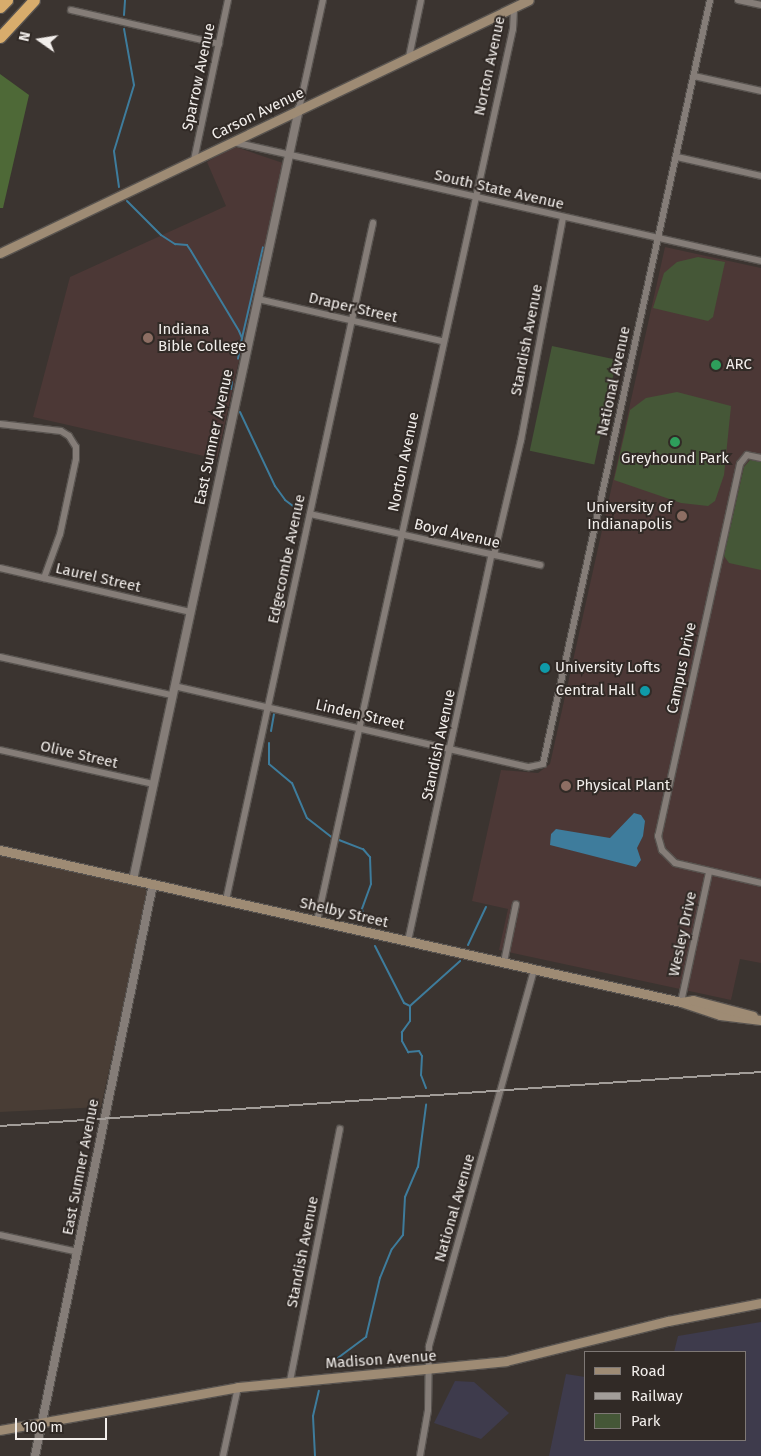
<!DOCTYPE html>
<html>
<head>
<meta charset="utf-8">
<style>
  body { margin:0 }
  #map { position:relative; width:761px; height:1456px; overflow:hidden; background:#3b3430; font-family:"Fira Sans",sans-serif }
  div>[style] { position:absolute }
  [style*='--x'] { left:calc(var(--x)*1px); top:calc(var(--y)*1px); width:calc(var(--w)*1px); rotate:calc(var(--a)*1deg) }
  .commercial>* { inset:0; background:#3e3b4c }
  .built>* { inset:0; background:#493d35 }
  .education>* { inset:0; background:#4c3836 }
  .green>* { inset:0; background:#455737; transform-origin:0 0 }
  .forest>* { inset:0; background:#4e6937 }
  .water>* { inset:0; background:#3e7c9c }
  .stream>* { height:2px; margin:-1px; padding:0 1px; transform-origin:1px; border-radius:1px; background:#3e7c9c }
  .roads { filter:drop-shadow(1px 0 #58534f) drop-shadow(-1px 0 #58534f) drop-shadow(0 1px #58534f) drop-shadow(0 -1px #58534f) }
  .minor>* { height:6px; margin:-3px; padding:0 3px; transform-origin:3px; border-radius:3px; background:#857d78 }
  .tertiary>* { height:8px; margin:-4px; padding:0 4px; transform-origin:4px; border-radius:4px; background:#857d78 }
  .secondary>* { height:9px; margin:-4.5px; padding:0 4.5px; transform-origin:4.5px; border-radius:4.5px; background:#9e8b74 }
  .motorway>* { height:11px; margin:-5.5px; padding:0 5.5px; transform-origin:5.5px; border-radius:5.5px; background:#d8ac6c }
  .rail>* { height:2px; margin:-1px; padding:0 1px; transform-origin:1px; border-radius:1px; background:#a29d99 }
  .dots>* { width:14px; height:14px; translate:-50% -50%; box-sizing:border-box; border:2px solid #312a26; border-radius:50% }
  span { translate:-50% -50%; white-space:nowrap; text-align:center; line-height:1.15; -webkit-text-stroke:4px #312a26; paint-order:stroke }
  .street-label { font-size:15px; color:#f2eeeb }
  .poi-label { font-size:15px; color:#f2eeeb }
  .left { translate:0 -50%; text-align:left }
  .right { translate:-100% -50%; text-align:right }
  .legend { position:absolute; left:584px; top:1351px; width:162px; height:90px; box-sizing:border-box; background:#312a26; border:1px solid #7e7875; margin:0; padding:6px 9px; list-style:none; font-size:15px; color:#f2eeeb }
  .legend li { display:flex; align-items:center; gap:10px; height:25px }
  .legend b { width:25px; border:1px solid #7e7875 }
  .north { position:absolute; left:15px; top:15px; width:50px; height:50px; -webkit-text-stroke:4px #312a26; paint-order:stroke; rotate:283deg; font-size:14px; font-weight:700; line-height:20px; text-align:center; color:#f2eeeb }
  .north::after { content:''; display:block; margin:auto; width:18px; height:22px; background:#f2eeeb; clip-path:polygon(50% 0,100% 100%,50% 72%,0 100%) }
  .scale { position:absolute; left:15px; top:1418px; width:92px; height:22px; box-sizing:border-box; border:2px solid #f2eeeb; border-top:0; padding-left:6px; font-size:15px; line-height:18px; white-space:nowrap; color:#f2eeeb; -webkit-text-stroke:4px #312a26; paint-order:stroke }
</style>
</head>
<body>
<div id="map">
  <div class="commercial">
    <div style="clip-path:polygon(761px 1322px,761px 1456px,549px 1456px,566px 1374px,585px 1377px,585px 1440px,745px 1440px,745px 1352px,674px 1352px,678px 1336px)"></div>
    <div style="clip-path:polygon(455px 1381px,474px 1382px,509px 1413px,481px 1439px,434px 1423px)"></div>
  </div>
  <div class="built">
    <div style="clip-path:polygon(0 856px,143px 887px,148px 892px,101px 1107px,0 1112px)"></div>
  </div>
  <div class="education">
    <div style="clip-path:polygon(233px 146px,283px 163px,217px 459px,33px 417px,70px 277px,226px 206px,207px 162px)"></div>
    <div style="clip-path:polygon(665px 247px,761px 268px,761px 963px,740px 959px,731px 1000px,499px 950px,508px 909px,472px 901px,501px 770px,538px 773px,550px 764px)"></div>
  </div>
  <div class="green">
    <div style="clip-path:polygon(698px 257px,725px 262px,713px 317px,708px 321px,653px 308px,664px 273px,677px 262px)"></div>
    <div style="left:552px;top:346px;width:66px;height:107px;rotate:12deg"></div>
    <div style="clip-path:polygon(677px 392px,731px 406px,724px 475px,715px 501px,708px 506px,681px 503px,614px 480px,630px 410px,646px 398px)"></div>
    <div style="clip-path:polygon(750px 460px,761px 462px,761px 570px,729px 563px,724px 556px,744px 467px)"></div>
  </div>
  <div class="forest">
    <div style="clip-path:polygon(0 74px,29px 95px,3px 208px,0 208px)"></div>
  </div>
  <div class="water">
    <div style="clip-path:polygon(634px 813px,641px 815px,645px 821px,643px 836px,637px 848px,641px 860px,636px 867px,550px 845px,551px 834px,556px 829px,610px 838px)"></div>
  </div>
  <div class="stream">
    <div style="--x:124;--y:15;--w:15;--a:-86"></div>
    <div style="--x:119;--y:187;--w:36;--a:-98"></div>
    <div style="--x:114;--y:151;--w:69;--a:-73.1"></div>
    <div style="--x:134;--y:85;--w:57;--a:-100.1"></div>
    <div style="--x:127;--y:201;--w:48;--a:45"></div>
    <div style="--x:161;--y:235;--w:17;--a:33"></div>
    <div style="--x:175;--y:244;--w:12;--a:5"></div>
    <div style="--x:187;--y:245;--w:7;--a:56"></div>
    <div style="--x:191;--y:251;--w:93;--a:59"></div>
    <div style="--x:239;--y:331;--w:8;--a:67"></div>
    <div style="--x:242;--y:338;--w:21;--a:101"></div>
    <div style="--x:242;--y:338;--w:93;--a:-77"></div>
    <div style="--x:231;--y:389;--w:7;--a:-82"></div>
    <div style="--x:240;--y:412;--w:82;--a:64.7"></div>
    <div style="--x:275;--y:486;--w:17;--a:54"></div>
    <div style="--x:285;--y:500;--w:20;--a:37"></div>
    <div style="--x:271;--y:731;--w:17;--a:-80"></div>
    <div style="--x:269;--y:743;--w:21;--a:90"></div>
    <div style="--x:269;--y:764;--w:30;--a:40"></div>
    <div style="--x:292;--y:783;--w:38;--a:67"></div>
    <div style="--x:307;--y:818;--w:31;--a:38"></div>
    <div style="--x:339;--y:840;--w:26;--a:21"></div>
    <div style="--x:363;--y:849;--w:11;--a:49"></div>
    <div style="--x:370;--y:857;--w:27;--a:88"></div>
    <div style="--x:371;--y:884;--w:27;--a:110"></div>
    <div style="--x:362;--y:909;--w:10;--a:79"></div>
    <div style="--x:468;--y:945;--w:42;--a:-64.7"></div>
    <div style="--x:375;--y:946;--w:64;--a:63"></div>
    <div style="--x:404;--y:1003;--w:7;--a:27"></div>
    <div style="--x:411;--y:1005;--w:66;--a:-41.9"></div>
    <div style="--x:410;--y:1006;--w:15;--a:90"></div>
    <div style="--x:410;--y:1021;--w:14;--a:126"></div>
    <div style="--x:402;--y:1032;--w:9;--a:90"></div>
    <div style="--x:402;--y:1041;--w:13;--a:61"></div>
    <div style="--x:408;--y:1052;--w:11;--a:-5"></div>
    <div style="--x:419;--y:1051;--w:6;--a:59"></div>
    <div style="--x:422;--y:1056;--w:19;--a:93"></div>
    <div style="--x:421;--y:1075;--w:14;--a:69"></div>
    <div style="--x:331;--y:1363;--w:44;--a:-36.6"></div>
    <div style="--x:366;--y:1337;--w:61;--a:-76.7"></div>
    <div style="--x:380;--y:1278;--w:31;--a:-68"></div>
    <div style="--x:392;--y:1249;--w:18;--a:-52"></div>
    <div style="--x:403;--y:1235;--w:38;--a:-87"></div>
    <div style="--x:405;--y:1197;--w:33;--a:-67"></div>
    <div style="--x:418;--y:1167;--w:63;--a:-82.6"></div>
    <div style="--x:315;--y:1456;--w:40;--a:-92.9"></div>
    <div style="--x:313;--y:1416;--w:26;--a:-77"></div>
  </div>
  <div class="roads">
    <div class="minor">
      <div style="--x:738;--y:0;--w:24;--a:12"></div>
      <div style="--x:71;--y:10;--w:152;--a:12.9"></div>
      <div style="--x:409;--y:57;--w:58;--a:-78.1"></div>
      <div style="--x:694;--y:76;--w:69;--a:12.6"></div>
      <div style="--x:299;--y:109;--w:112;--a:-77.6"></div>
      <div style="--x:233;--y:142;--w:541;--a:12.7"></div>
      <div style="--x:677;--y:157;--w:86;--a:12.7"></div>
      <div style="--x:194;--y:160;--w:164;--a:-78"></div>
      <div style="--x:258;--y:299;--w:189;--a:12.9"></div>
      <div style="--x:0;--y:424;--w:61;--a:6.5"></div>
      <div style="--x:61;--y:431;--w:9;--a:32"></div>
      <div style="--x:69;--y:436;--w:13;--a:58"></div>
      <div style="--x:76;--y:447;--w:12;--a:90"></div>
      <div style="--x:76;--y:459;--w:77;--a:102"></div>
      <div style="--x:60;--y:534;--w:47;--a:110"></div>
      <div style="--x:761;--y:458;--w:14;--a:-168"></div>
      <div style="--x:747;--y:455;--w:11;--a:128"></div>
      <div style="--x:740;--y:464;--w:381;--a:102.4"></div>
      <div style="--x:658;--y:836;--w:15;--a:74"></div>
      <div style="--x:662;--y:850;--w:18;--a:45"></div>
      <div style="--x:675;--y:863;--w:88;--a:13.1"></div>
      <div style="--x:310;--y:514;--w:236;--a:12.5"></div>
      <div style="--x:494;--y:555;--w:118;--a:-76.8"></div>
      <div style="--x:521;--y:440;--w:226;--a:-79.3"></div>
      <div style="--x:0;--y:568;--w:195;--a:13"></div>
      <div style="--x:0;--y:657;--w:176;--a:12.5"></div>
      <div style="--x:174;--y:686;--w:364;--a:12.9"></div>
      <div style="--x:529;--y:767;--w:14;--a:-12"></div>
      <div style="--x:543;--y:764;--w:782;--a:-77.67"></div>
      <div style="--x:0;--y:750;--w:157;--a:12.5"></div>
      <div style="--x:226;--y:900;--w:693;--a:-77.75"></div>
      <div style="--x:317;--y:921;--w:913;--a:-77.61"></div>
      <div style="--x:513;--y:29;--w:22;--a:-87"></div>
      <div style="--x:408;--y:941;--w:396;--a:-77.8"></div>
      <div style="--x:504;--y:962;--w:59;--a:-78.3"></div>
      <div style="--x:681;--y:1002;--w:133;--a:-77.8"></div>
      <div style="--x:0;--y:1235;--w:80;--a:12.3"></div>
      <div style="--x:290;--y:1381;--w:257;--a:-78.8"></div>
      <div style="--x:223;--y:1456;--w:71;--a:-77.7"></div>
      <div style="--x:420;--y:1456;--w:47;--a:-80.1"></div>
      <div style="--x:428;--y:1410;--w:64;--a:-89.1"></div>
      <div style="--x:429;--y:1346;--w:391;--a:-74.4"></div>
    </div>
    <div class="tertiary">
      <div style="--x:133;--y:880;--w:789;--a:-77.85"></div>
      <div style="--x:35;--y:1456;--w:584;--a:-78.34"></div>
    </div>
    <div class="secondary">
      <div style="--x:0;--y:253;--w:586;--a:-25.56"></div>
      <div style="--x:0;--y:850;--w:698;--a:12.58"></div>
      <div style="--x:681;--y:1002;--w:41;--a:18.4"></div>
      <div style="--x:720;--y:1015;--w:41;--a:7"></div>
      <div style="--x:681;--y:1002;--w:12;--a:-9"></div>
      <div style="--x:693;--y:1000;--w:62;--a:14.9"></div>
      <div style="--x:0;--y:1430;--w:242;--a:-10.2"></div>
      <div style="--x:238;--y:1387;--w:269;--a:-5.5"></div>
      <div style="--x:506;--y:1361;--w:167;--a:-13.9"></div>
      <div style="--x:668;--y:1321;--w:95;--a:-11"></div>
    </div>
    <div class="motorway">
      <div style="--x:0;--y:7;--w:10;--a:-45"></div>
      <div style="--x:0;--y:37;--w:50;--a:-47.4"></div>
    </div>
  </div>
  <div class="rail">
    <div style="--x:0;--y:1126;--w:763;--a:-4.06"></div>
  </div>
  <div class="dots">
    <div style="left:148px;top:338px;background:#8d6e63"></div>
    <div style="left:716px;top:365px;background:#2e9e5b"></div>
    <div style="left:675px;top:442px;background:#2e9e5b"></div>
    <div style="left:682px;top:516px;background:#8d6e63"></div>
    <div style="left:545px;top:668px;background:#0f9aa8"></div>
    <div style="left:645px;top:691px;background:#0f9aa8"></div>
    <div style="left:566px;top:786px;background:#8d6e63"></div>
  </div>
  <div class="street-label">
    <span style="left:490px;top:66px;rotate:-78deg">Norton Avenue</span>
    <span style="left:199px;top:77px;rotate:-78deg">Sparrow Avenue</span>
    <span style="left:258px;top:114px;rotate:-26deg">Carson Avenue</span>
    <span style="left:499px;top:190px;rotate:13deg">South State Avenue</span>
    <span style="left:353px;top:308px;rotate:13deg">Draper Street</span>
    <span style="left:527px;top:340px;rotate:-79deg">Standish Avenue</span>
    <span style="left:614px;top:381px;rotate:-78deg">National Avenue</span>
    <span style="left:214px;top:437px;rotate:-78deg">East Sumner Avenue</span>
    <span style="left:404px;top:462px;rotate:-78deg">Norton Avenue</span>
    <span style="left:457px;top:534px;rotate:13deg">Boyd Avenue</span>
    <span style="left:287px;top:559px;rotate:-78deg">Edgecombe Avenue</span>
    <span style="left:98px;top:578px;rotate:13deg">Laurel Street</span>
    <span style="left:682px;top:668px;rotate:-78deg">Campus Drive</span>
    <span style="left:360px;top:715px;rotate:13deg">Linden Street</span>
    <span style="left:439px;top:745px;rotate:-78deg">Standish Avenue</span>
    <span style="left:79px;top:755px;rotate:13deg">Olive Street</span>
    <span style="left:344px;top:913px;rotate:13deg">Shelby Street</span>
    <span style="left:683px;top:934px;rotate:-78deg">Wesley Drive</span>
    <span style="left:81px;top:1167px;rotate:-79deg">East Sumner Avenue</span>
    <span style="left:455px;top:1208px;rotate:-74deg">National Avenue</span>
    <span style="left:303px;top:1252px;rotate:-79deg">Standish Avenue</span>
    <span style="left:381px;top:1360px;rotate:-4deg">Madison Avenue</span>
  </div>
  <div class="poi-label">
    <span class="left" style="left:158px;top:338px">Indiana<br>Bible College</span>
    <span class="left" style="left:726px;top:365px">ARC</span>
    <span style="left:675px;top:459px">Greyhound Park</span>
    <span class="right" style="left:672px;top:516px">University of<br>Indianapolis</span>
    <span class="left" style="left:555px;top:668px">University Lofts</span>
    <span class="right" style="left:635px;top:691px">Central Hall</span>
    <span class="left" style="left:576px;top:786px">Physical Plant</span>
  </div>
  <ul class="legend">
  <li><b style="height:6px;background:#9e8b74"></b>Road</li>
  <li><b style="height:6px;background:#a29d99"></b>Railway</li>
  <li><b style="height:14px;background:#455737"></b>Park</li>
  </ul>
  <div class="north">N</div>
  <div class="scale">100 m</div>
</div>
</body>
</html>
